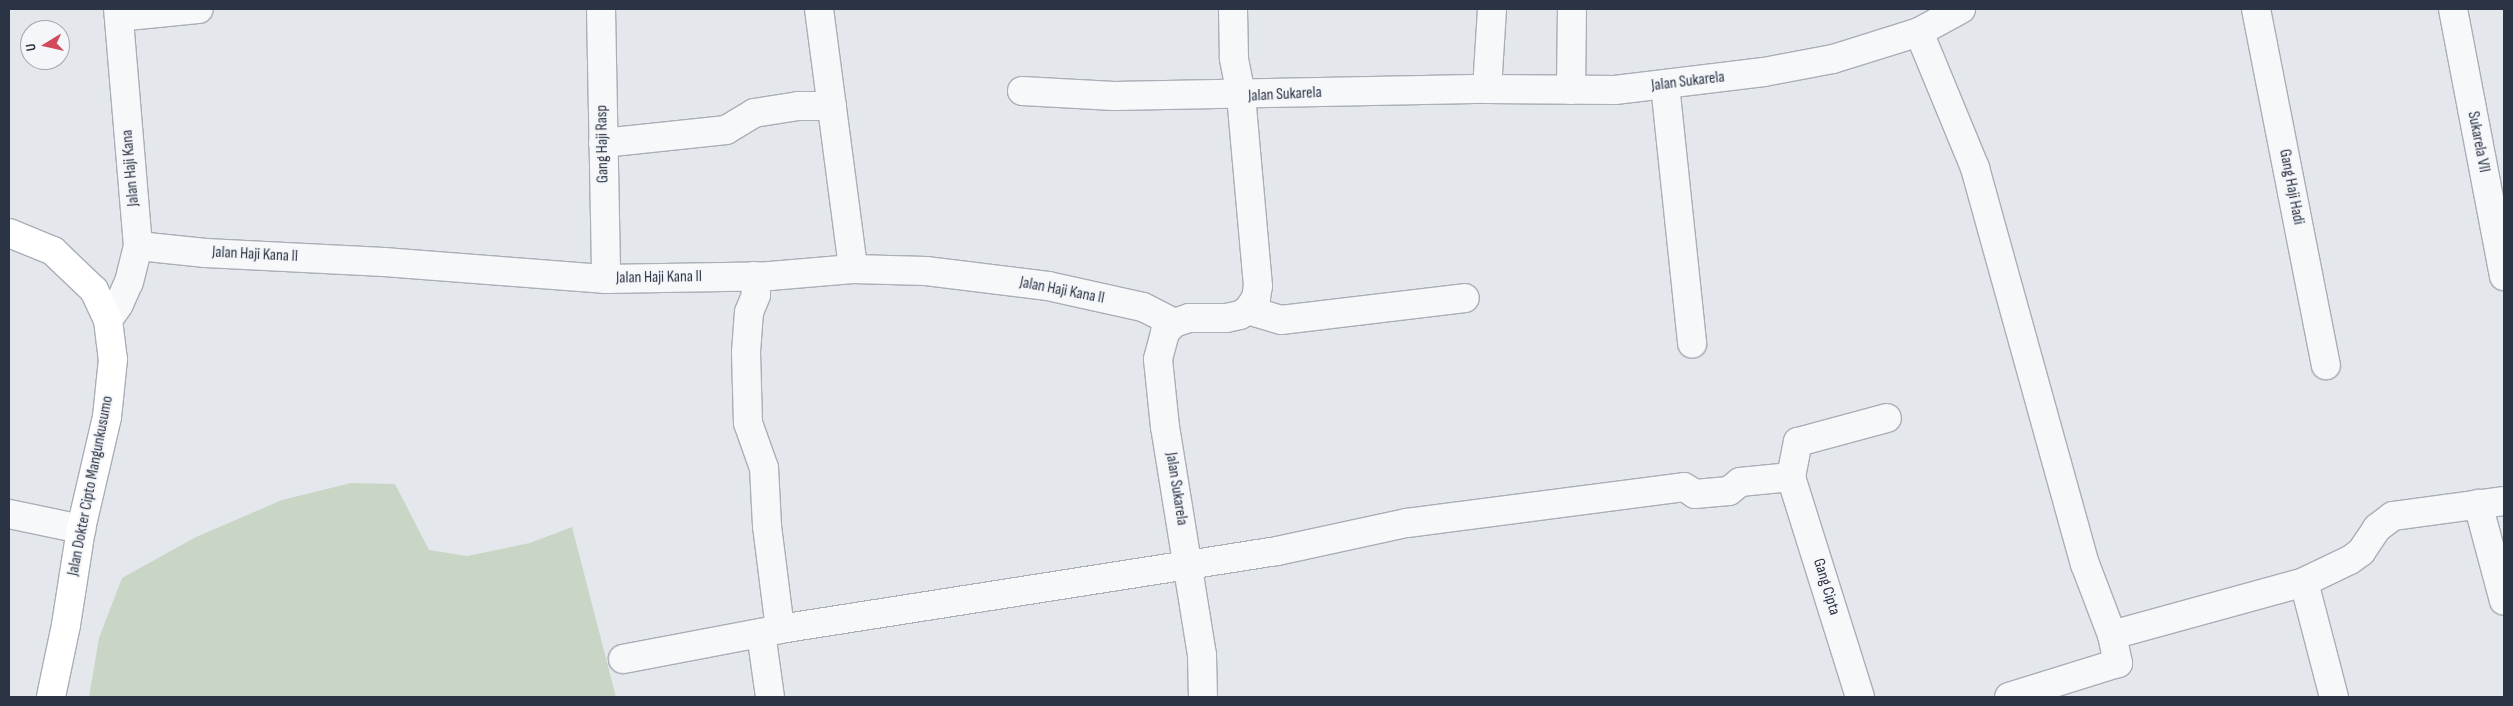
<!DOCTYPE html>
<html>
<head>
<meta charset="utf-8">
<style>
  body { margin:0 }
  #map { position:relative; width:2513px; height:706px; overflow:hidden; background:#e4e7ec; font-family:"Sofia Sans Condensed",sans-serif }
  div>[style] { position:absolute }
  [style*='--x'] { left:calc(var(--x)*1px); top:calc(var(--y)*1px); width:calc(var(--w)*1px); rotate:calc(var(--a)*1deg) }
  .green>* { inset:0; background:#c9d6c5 }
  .roads { filter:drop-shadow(1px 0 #a9aeb7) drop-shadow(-1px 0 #a9aeb7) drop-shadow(0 1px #a9aeb7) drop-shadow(0 -1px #a9aeb7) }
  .street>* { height:28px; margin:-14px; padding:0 14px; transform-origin:14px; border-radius:14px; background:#f7f8fa }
  .secondary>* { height:28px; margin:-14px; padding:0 14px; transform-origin:14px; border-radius:14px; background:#fff }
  span { translate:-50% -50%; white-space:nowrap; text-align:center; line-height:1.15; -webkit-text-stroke:4px #f4f6f9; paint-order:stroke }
  .street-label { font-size:16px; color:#2b3445 }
  .frame { position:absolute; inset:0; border:10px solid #2b3445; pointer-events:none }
  .north { position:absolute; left:20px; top:20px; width:50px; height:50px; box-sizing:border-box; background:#f4f6f9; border:1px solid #a4a8b1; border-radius:50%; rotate:261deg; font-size:14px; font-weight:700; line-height:20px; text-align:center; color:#2b3445 }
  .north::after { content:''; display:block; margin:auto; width:18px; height:22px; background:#d1495b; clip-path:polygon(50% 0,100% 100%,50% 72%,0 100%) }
</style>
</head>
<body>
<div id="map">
  <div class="green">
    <div style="clip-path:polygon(351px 483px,395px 484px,429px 550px,467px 556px,530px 543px,572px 527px,616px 697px,89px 697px,99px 638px,122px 578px,196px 537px,282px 500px)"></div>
  </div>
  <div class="roads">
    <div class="street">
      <div style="--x:601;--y:9;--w:270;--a:88.9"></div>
      <div style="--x:819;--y:9;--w:262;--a:82.5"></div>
      <div style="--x:2256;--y:9;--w:363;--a:78.9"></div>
      <div style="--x:2453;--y:9;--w:272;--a:79.2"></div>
      <div style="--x:119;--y:17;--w:80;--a:-5.7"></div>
      <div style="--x:1919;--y:32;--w:147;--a:67.6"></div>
      <div style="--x:1975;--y:168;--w:411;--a:74.5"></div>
      <div style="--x:2085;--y:564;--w:76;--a:69.2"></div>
      <div style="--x:2112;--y:635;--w:29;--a:78"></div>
      <div style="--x:2118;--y:663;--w:114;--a:162.7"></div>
      <div style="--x:1665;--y:85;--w:260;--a:84"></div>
      <div style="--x:1487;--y:89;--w:80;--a:-86.4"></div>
      <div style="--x:1571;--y:90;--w:81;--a:-89.3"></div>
      <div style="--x:1022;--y:91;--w:92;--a:3.1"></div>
      <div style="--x:1114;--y:96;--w:373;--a:-1.1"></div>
      <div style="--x:1487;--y:89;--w:128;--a:0.4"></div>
      <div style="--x:1615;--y:90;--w:150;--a:-6.9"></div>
      <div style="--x:1764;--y:72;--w:70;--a:-10.7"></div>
      <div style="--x:1833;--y:59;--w:90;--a:-17.4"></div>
      <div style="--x:1919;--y:32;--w:48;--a:-28.7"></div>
      <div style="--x:603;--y:143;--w:124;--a:-6"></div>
      <div style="--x:726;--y:130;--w:33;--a:-31"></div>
      <div style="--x:754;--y:113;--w:45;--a:-9"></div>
      <div style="--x:798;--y:106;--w:34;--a:0"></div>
      <div style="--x:138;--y:246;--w:68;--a:5.9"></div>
      <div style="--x:206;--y:253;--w:178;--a:2.9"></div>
      <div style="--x:384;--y:262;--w:223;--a:4.4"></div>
      <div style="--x:606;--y:279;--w:164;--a:-1"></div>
      <div style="--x:770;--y:276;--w:83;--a:-4.8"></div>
      <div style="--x:853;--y:269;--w:73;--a:1.6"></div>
      <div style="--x:926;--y:271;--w:123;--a:7"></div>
      <div style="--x:1048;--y:286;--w:97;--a:12.5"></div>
      <div style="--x:1143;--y:307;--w:35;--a:27"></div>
      <div style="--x:754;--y:276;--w:19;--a:84"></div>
      <div style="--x:756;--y:295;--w:18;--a:112"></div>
      <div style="--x:749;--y:312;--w:40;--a:94.3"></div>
      <div style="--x:746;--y:352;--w:71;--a:88.4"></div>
      <div style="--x:748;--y:423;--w:48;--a:70.4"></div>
      <div style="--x:764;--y:468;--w:58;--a:87"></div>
      <div style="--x:767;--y:526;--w:104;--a:82.8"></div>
      <div style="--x:1248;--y:310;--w:34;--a:17"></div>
      <div style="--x:1281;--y:320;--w:185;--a:-6.8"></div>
      <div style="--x:108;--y:320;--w:19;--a:-55"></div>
      <div style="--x:119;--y:304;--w:24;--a:-66"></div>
      <div style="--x:129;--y:282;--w:37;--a:-76"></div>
      <div style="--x:138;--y:246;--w:238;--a:-94.8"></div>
      <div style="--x:2478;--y:504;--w:100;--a:75"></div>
      <div style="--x:9;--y:514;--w:74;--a:11.8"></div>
      <div style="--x:2304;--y:582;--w:119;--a:75.4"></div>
      <div style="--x:761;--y:633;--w:65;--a:82"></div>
      <div style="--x:2112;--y:635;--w:199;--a:-15.4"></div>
      <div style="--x:2304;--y:582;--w:51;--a:-25.6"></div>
      <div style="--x:2350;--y:560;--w:14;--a:-36"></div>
      <div style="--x:2361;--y:552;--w:29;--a:-56"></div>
      <div style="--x:2377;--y:528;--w:20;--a:-37"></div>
      <div style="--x:2393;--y:516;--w:112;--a:-7.7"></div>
      <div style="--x:623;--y:659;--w:160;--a:-10.8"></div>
      <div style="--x:780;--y:629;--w:503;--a:-8.92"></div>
      <div style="--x:1277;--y:551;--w:133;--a:-12.2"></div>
      <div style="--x:1407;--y:523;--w:279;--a:-7.4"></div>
      <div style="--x:1684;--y:487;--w:13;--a:32"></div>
      <div style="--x:1695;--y:494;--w:34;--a:-5"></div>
      <div style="--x:1729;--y:491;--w:14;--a:-39"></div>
      <div style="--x:1740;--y:482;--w:51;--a:-5.6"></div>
      <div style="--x:1203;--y:697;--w:42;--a:-91.4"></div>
      <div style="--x:1202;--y:655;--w:231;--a:-99.2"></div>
      <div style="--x:1165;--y:427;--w:68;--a:-95.9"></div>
      <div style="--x:1158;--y:359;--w:28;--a:-75"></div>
      <div style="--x:1165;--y:332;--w:13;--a:-45"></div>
      <div style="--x:1174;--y:323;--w:16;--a:-18"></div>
      <div style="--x:1189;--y:318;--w:37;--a:0"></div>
      <div style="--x:1226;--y:318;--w:14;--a:-12"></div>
      <div style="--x:1240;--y:315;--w:9;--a:-32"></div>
      <div style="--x:1248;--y:310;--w:14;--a:-56"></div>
      <div style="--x:1256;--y:298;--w:12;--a:-81"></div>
      <div style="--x:1258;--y:286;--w:192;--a:-95.1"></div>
      <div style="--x:1241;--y:95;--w:38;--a:-101"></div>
      <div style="--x:1234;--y:58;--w:49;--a:-91.2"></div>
      <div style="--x:1860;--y:697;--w:231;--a:-107.4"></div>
      <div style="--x:1791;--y:477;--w:36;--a:-79"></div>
      <div style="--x:1798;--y:442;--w:92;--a:-15.1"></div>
    </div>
    <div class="secondary">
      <div style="--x:9;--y:233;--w:48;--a:22.2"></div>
      <div style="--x:53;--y:251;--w:57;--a:43.6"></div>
      <div style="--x:94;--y:290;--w:33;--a:65"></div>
      <div style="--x:108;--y:320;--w:39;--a:83"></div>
      <div style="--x:113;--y:359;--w:58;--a:95.9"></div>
      <div style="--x:107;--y:417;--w:115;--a:103.1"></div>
      <div style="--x:81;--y:529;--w:97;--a:98.9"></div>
      <div style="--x:66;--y:625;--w:74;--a:101.8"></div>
    </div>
  </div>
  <div class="street-label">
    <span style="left:1688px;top:82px;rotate:-7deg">Jalan Sukarela</span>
    <span style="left:1285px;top:95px;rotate:-3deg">Jalan Sukarela</span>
    <span style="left:2478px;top:142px;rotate:79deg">Sukarela VII</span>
    <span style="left:603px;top:144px;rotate:-91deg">Gang Haji Rasp</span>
    <span style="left:131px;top:168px;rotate:-95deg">Jalan Haji Kana</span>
    <span style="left:2291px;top:187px;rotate:79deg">Gang Haji Hadi</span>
    <span style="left:255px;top:255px;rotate:3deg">Jalan Haji Kana II</span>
    <span style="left:659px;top:278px;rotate:-1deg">Jalan Haji Kana II</span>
    <span style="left:1062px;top:291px;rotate:11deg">Jalan Haji Kana II</span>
    <span style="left:91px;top:486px;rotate:-79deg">Jalan Dokter Cipto Mangunkusumo</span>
    <span style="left:1176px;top:489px;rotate:81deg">Jalan Sukarela</span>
    <span style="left:1826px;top:587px;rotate:73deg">Gang Cipta</span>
  </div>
  <div class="frame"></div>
  <div class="north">U</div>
</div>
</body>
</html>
